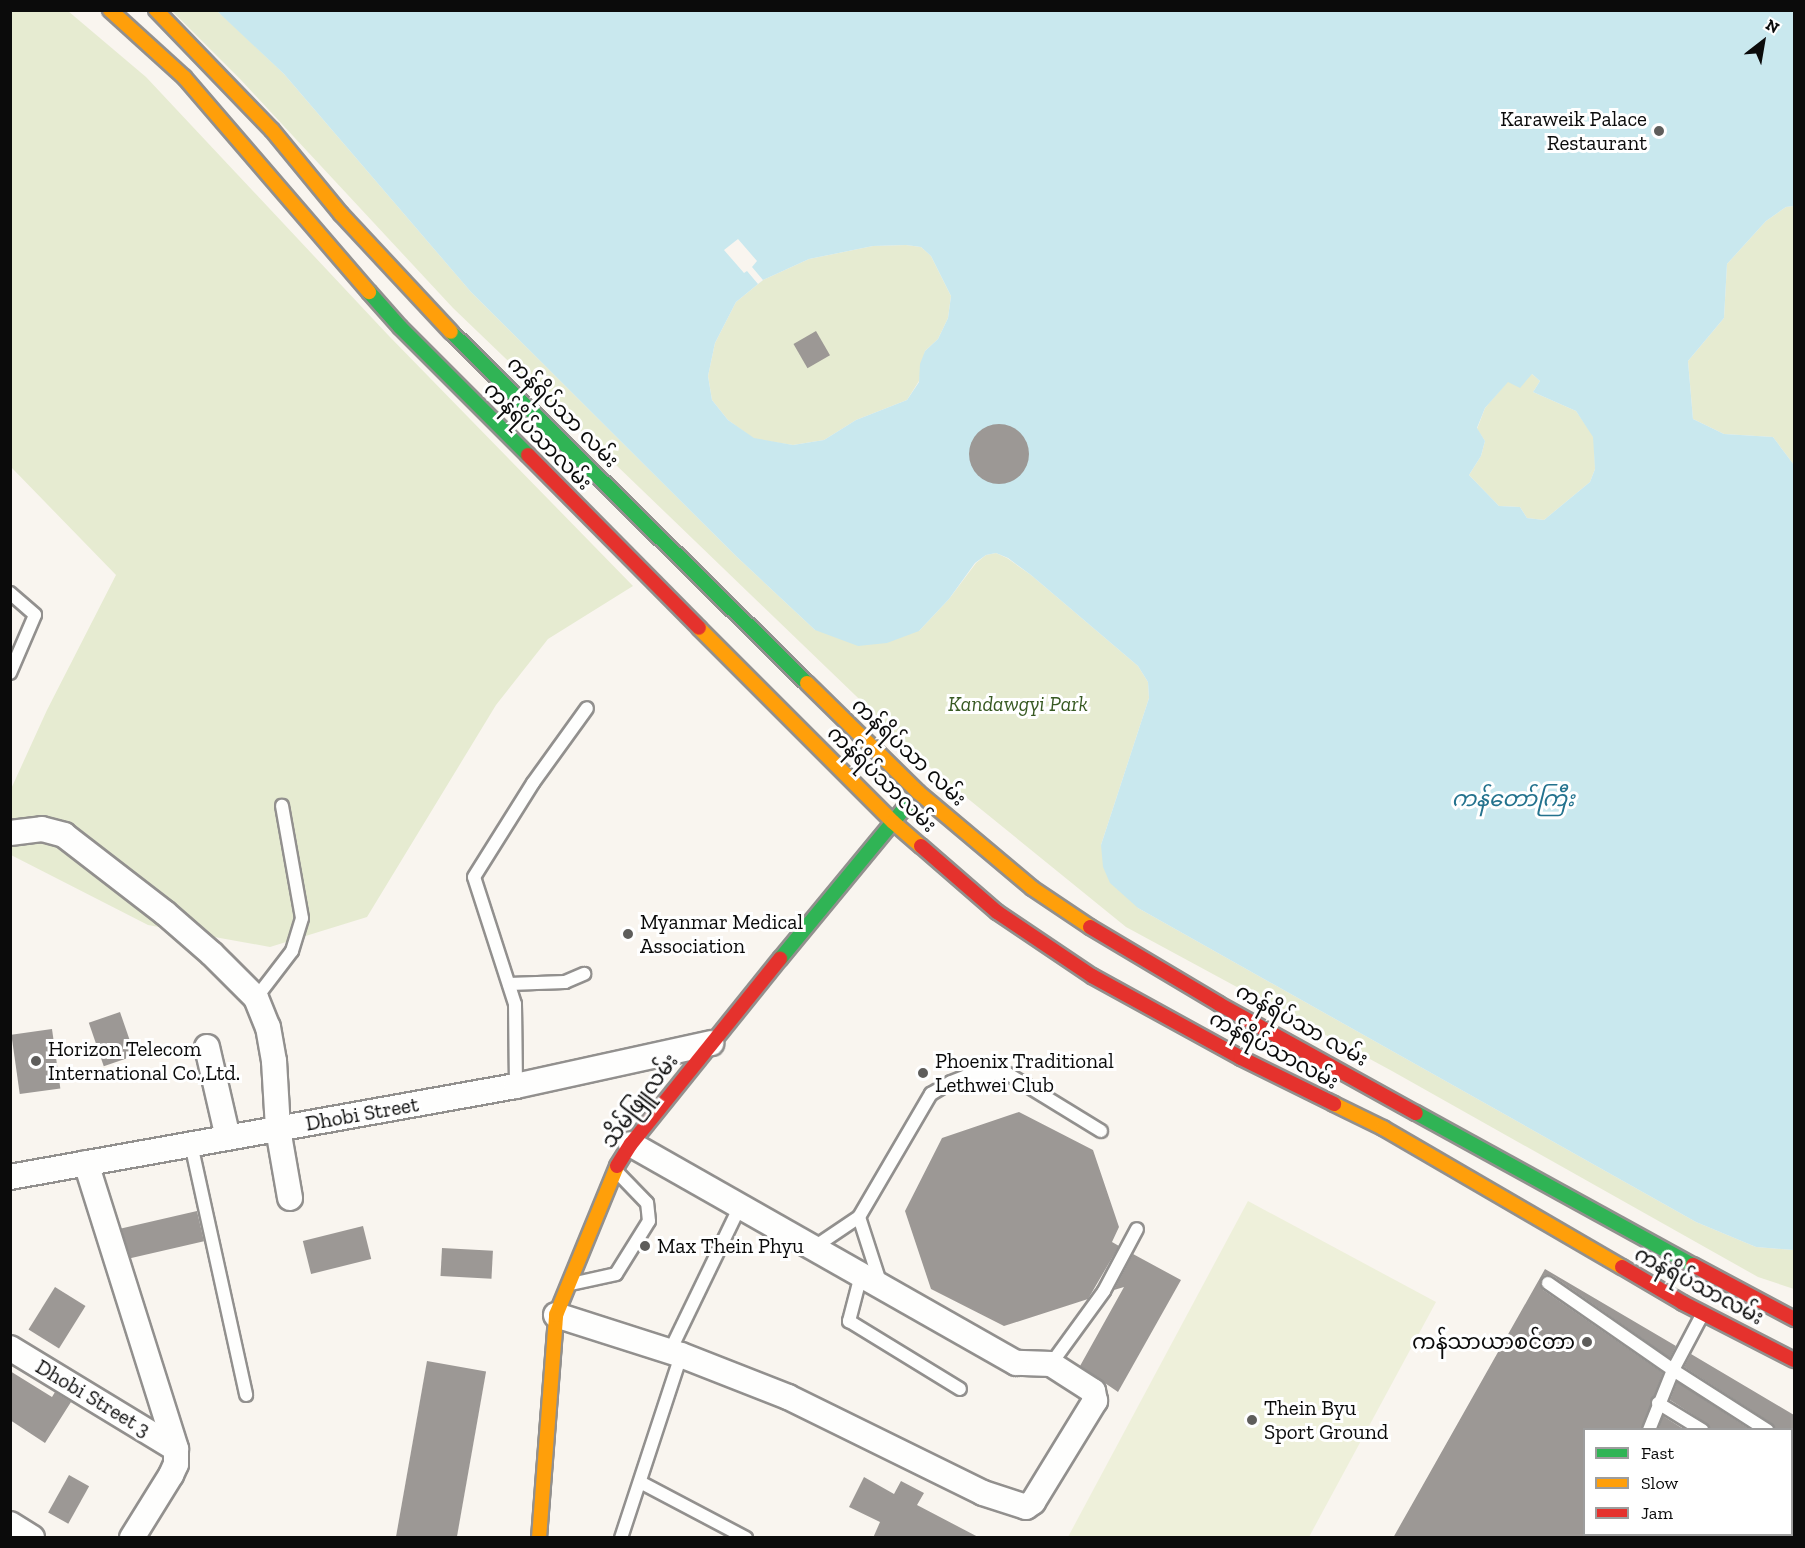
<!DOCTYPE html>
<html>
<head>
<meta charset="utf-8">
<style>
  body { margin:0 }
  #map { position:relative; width:1805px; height:1548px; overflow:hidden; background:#f9f5ef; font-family:"Zilla Slab","Noto Sans Myanmar",serif }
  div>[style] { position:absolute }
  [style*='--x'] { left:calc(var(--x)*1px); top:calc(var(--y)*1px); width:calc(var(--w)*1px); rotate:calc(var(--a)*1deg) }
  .green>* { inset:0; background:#e6ebd1 }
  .pitch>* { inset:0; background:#eef0da }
  .water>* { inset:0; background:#c9e8ee }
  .pier>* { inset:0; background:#f9f5ef }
  .building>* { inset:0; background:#9c9895; transform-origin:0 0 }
  .round { border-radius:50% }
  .roads { filter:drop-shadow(2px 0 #92908e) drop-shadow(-2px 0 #92908e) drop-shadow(0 2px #92908e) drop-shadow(0 -2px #92908e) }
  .lane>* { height:12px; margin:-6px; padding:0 6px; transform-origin:6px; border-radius:6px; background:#fefefd }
  .street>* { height:24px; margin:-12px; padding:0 12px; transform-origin:12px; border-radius:12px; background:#fefefd }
  .fast>* { height:14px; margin:-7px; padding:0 7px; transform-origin:7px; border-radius:7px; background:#30b455 }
  .slow>* { height:14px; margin:-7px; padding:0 7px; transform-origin:7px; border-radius:7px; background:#ff9f0a }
  .jam>* { height:14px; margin:-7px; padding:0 7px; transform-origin:7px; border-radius:7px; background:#e5322d }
  .dots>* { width:16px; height:16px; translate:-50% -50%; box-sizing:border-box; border:3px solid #fff; border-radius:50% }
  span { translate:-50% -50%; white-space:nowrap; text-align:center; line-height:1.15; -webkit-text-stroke:6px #fff; paint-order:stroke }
  .poi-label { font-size:21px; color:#0b0b0b }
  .right { translate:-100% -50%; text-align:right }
  .left { translate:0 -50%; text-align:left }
  .street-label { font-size:21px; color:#0b0b0b }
  .park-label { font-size:21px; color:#385a23; font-style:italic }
  .water-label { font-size:22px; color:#23728d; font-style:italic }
  .frame { position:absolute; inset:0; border:12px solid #0b0b0b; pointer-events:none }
  .legend { position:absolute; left:1583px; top:1428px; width:210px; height:108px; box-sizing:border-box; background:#fff; border:2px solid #9d9d9d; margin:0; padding:8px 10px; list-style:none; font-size:18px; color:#0b0b0b }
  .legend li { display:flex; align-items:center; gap:12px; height:30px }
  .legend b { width:30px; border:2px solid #9d9d9d }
  .north { position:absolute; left:1733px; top:12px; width:60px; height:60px; -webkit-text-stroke:4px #fff; paint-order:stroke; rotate:31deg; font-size:16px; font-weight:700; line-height:24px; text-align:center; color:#0b0b0b }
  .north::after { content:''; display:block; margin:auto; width:21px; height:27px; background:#0b0b0b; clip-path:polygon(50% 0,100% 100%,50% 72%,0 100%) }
</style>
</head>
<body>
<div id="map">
  <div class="green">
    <div style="clip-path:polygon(11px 11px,68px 11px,146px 77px,389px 336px,633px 586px,548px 639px,496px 705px,367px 917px,270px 947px,148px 925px,11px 855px,11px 789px,47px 710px,116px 575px,11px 467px)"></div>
    <div style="clip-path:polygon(172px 11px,217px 11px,236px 28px,284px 74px,471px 292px,737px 557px,815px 630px,919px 631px,949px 599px,976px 563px,986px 555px,996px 553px,1007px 558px,1031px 575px,1138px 666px,1148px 682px,1149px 698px,1101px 845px,1138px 908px,1696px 1222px,1756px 1247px,1794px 1250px,1794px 1289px,1758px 1277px,1392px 1071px,1126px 927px,935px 772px,453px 308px,241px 80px)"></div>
    <div style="clip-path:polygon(1794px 206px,1794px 465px,1773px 437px,1724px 434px,1693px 419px,1688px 361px,1724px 318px,1727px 264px,1766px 221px,1786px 207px)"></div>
    <div style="clip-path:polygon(906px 245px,921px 247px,931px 256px,951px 296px,948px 318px,938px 339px,925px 351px,919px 381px,907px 400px,856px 420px,824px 440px,793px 445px,754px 439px,728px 420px,712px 400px,708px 376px,715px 343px,736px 302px,763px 280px,809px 259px,873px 246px)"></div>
    <div style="clip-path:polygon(1532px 374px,1540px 381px,1533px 392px,1576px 411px,1594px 437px,1595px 469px,1590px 482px,1544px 520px,1527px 518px,1520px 507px,1499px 506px,1469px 475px,1481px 456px,1485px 441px,1477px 429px,1485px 408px,1508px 381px)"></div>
  </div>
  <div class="pitch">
    <div style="clip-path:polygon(1248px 1201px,1436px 1302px,1309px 1537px,1068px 1537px)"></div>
  </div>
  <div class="water">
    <div style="clip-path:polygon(evenodd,217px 11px,1794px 11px,1794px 206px,1786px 207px,1766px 221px,1727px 264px,1724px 318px,1688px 361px,1693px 419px,1724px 434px,1773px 437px,1794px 465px,1794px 1250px,1756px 1247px,1696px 1222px,1138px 908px,1110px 883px,1103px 867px,1101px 845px,1149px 698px,1148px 682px,1138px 666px,1031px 575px,1008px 558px,996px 553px,986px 555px,975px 563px,949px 599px,919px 631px,887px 643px,858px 646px,815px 630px,737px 557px,471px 292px,284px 74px,217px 11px,906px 245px,921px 247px,931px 256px,951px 296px,948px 318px,938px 339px,925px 351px,920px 364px,919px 382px,907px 400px,856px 420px,824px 440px,793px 445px,754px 438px,728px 420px,712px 400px,708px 376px,715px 343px,736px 302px,763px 280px,809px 259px,873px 246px,906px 245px,217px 11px,1532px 374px,1540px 381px,1533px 392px,1576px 411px,1593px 437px,1595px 469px,1590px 482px,1544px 520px,1527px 518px,1520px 507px,1499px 506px,1469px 475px,1481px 456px,1485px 441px,1477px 428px,1485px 408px,1508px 382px,1520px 388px,1532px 374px)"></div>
  </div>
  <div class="pier">
    <div style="clip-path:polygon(738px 239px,757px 261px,752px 267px,763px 280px,758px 284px,747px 271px,744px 273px,724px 250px)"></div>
  </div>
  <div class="building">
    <div style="left:816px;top:331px;width:28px;height:26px;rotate:60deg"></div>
    <div class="round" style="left:969px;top:424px;width:60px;height:60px"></div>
    <div style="left:120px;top:1012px;width:46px;height:33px;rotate:71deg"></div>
    <div style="left:52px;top:1029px;width:60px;height:41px;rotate:82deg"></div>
    <div style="clip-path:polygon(1019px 1112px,1093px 1150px,1119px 1227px,1112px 1242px,1119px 1246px,1088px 1299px,1004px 1326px,931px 1289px,905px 1211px,942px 1138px)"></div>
    <div style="left:197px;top:1211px;width:31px;height:79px;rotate:77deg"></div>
    <div style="left:363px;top:1226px;width:34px;height:62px;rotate:76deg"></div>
    <div style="left:442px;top:1248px;width:51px;height:28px;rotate:3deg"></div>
    <div style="clip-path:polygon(1133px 1254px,1181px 1280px,1118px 1392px,1080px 1366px,1124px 1287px,1114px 1290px)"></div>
    <div style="clip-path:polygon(1545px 1269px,1676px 1346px,1670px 1358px,1553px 1276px,1545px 1275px,1541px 1279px,1543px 1290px,1663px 1373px,1641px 1430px,1584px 1430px,1584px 1538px,1393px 1538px)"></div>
    <div style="left:55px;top:1287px;width:36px;height:50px;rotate:32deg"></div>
    <div style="clip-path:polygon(1691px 1354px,1794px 1415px,1794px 1430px,1775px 1430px,1771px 1423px,1684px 1367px)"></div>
    <div style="left:427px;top:1361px;width:60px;height:179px;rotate:10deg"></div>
    <div style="clip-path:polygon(10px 1371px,52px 1397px,55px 1392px,71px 1402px,45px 1443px,10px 1420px)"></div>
    <div style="clip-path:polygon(1677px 1382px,1751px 1430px,1710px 1430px,1706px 1423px,1670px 1400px)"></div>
    <div style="clip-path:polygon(1663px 1416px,1685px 1430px,1658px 1430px)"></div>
    <div style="left:69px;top:1475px;width:23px;height:43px;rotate:29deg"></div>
    <div style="clip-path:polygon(864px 1477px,894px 1494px,901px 1481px,924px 1493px,917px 1505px,980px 1538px,873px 1538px,880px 1522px,849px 1507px)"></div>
  </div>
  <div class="roads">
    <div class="lane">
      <div style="--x:10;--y:593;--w:33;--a:41"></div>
      <div style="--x:35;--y:615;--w:63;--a:113.3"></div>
      <div style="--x:509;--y:984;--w:56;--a:-2"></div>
      <div style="--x:565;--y:982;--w:21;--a:-23"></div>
      <div style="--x:256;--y:998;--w:59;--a:-52.5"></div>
      <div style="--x:292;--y:951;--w:34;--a:-73"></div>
      <div style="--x:302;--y:918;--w:114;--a:-100.1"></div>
      <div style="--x:516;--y:1086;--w:82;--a:-90.7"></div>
      <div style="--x:515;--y:1004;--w:133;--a:-107.9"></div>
      <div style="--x:474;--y:877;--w:111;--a:-57.9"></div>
      <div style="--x:533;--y:783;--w:92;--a:-54.2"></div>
      <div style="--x:191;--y:1144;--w:257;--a:77.6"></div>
      <div style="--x:859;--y:1217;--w:71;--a:72.1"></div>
      <div style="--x:813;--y:1248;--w:55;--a:-34"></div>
      <div style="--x:859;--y:1217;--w:143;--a:-59.7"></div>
      <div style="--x:931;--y:1094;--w:23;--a:-31"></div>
      <div style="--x:951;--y:1082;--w:26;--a:-21"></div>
      <div style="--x:975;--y:1073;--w:33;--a:2"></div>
      <div style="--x:1008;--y:1074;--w:109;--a:31.5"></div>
      <div style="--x:861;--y:1275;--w:48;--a:104.6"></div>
      <div style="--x:849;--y:1321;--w:130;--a:31.5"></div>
      <div style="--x:1548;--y:1283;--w:152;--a:34.8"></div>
      <div style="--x:1673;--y:1370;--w:112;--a:32.6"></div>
      <div style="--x:571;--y:1284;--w:46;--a:-12.5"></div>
      <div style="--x:616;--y:1274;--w:62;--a:-58.1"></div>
      <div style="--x:649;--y:1221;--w:18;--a:-96"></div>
      <div style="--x:647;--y:1203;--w:45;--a:-134.1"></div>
      <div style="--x:670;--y:1351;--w:161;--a:-64.2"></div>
      <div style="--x:1051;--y:1364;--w:90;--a:-54"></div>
      <div style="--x:1104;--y:1291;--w:70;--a:-62"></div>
      <div style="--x:1658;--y:1403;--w:52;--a:31.5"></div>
      <div style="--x:1649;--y:1430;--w:65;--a:-68.2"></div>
      <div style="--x:1673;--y:1370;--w:62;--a:-62.2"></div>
      <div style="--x:1792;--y:1445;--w:3;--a:45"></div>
      <div style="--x:640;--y:1482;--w:120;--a:27.8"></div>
      <div style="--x:1792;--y:1487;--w:4;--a:63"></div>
      <div style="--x:621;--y:1538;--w:193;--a:-71.8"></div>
    </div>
    <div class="street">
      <div style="--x:10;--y:833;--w:32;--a:-7"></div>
      <div style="--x:42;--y:829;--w:23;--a:15"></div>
      <div style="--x:64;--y:835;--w:128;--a:37.7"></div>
      <div style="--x:165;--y:913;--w:62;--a:41.1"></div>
      <div style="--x:212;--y:954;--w:62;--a:45"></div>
      <div style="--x:256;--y:998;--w:31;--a:68"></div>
      <div style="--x:268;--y:1027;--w:35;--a:80"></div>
      <div style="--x:274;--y:1061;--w:68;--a:86.6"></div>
      <div style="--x:278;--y:1129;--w:70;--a:80.1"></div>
      <div style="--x:207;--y:1047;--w:93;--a:77"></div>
      <div style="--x:86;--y:1163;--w:300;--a:72.5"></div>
      <div style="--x:176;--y:1449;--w:15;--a:90"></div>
      <div style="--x:176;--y:1464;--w:12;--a:114"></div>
      <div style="--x:171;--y:1475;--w:74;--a:121.8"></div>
      <div style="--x:10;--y:1177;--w:514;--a:-10.2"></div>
      <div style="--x:516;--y:1086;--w:200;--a:-12.4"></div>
      <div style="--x:556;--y:1315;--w:131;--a:17.7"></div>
      <div style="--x:681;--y:1355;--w:115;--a:21.4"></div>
      <div style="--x:788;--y:1397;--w:217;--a:26.2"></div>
      <div style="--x:983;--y:1493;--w:45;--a:18"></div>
      <div style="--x:1026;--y:1507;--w:9;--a:-36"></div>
      <div style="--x:1033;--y:1502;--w:119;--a:-58.5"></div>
      <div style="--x:1095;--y:1401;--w:10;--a:-101"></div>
      <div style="--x:1093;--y:1391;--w:50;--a:-147.3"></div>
      <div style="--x:1051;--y:1364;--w:35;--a:-178"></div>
      <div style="--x:1016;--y:1363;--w:443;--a:-150.4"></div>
      <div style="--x:10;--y:1348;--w:194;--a:31.3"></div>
      <div style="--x:10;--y:1524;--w:26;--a:32"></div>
    </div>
    <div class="fast">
      <div style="--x:369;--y:292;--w:47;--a:48.5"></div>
      <div style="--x:400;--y:327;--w:181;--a:45"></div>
      <div style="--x:451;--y:332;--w:500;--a:44.6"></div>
      <div style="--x:780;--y:959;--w:200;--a:-50.5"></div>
      <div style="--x:1416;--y:1113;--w:316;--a:28.8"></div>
    </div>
    <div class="slow">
      <div style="--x:110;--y:10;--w:100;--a:42.2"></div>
      <div style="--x:184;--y:77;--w:284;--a:49.3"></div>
      <div style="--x:156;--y:10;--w:167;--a:46"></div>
      <div style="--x:272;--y:130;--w:109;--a:50.6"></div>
      <div style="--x:341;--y:214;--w:161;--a:47"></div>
      <div style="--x:699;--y:628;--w:274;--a:45"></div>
      <div style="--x:893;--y:822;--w:37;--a:41"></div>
      <div style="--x:807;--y:683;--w:156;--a:44.5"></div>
      <div style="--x:918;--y:792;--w:149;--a:40.1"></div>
      <div style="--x:1032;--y:888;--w:70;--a:33.9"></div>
      <div style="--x:1334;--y:1104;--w:55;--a:26.1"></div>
      <div style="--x:1383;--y:1128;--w:276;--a:30.2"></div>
      <div style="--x:539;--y:1538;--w:224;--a:-85.6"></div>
      <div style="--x:556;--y:1315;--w:161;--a:-67.7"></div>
    </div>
    <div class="jam">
      <div style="--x:528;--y:455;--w:243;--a:45.3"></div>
      <div style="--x:921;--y:846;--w:101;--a:41"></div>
      <div style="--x:997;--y:912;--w:115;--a:34"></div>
      <div style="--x:1092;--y:976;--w:170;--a:28.8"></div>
      <div style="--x:1241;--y:1058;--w:104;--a:26.3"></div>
      <div style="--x:1090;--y:927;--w:150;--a:30.8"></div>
      <div style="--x:1219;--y:1004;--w:225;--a:29"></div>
      <div style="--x:617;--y:1166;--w:26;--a:-58"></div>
      <div style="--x:631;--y:1144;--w:238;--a:-51.2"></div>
      <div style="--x:1693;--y:1265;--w:115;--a:28.1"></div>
      <div style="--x:1622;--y:1267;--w:71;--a:30.5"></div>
      <div style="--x:1683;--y:1303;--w:125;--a:27.2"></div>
    </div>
  </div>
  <div class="dots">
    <div style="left:1659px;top:131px;background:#5e5d5b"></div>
    <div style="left:628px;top:934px;background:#5e5d5b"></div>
    <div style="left:36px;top:1061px;background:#5e5d5b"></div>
    <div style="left:923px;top:1073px;background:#5e5d5b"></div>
    <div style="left:645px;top:1246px;background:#5e5d5b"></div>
    <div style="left:1587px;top:1342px;background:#5e5d5b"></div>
    <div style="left:1252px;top:1420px;background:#5e5d5b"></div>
  </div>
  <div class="poi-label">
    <span class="right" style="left:1647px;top:131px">Karaweik Palace<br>Restaurant</span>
    <span class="left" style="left:640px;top:934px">Myanmar Medical<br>Association</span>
    <span class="left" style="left:48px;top:1061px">Horizon Telecom<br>International Co.,Ltd.</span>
    <span class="left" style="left:935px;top:1073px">Phoenix Traditional<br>Lethwei Club</span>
    <span class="left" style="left:657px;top:1246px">Max Thein Phyu</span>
    <span class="right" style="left:1575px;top:1342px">ကန်သာယာစင်တာ</span>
    <span class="left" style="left:1264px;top:1420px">Thein Byu<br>Sport Ground</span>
  </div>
  <div class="street-label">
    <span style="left:563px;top:412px;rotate:45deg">ကန်ရိပ်သာ လမ်း</span>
    <span style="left:538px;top:436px;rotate:45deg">ကန်ရိပ်သာလမ်း</span>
    <span style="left:909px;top:752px;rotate:43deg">ကန်ရိပ်သာ လမ်း</span>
    <span style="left:882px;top:779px;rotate:44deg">ကန်ရိပ်သာလမ်း</span>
    <span style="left:1302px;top:1025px;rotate:29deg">ကန်ရိပ်သာ လမ်း</span>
    <span style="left:1274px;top:1050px;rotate:28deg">ကန်ရိပ်သာလမ်း</span>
    <span style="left:640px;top:1101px;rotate:-53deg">သိမ်ဖြူလမ်း</span>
    <span style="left:362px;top:1114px;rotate:-10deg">Dhobi Street</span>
    <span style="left:1699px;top:1286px;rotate:28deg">ကန်ရိပ်သာလမ်း</span>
    <span style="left:93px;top:1398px;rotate:31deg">Dhobi Street 3</span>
  </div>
  <div class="park-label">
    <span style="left:1018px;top:704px">Kandawgyi Park</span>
  </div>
  <div class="water-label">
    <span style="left:1513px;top:799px">ကန်တော်ကြီး</span>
  </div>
  <div class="frame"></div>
  <ul class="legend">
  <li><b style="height:8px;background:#30b455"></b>Fast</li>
  <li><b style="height:8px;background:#ff9f0a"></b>Slow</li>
  <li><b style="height:8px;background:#e5322d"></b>Jam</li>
  </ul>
  <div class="north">N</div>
</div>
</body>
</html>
